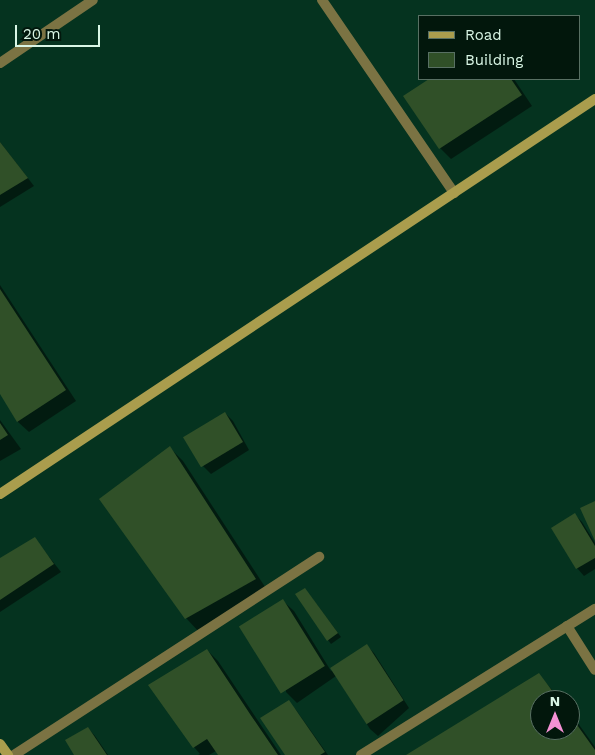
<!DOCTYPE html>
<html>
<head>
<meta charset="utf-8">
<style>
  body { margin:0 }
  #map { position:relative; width:595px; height:755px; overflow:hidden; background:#05331f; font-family:"Work Sans",sans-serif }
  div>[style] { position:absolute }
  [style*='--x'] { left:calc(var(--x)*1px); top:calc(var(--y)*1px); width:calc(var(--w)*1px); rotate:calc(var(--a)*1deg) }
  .shadow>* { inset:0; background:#0007 }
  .building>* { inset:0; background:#305028; transform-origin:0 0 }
  .lane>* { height:10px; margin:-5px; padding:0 5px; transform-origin:5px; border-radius:5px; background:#7b7343 }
  .street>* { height:10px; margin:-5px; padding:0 5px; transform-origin:5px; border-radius:5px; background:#7b7343 }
  .secondary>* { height:10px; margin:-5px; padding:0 5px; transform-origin:5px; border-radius:5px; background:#aa9d4d }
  span { translate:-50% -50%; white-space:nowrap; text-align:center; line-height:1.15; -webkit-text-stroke:4px #02170c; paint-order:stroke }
  .legend { position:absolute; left:418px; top:15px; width:162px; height:65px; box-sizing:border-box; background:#02170c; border:1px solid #587063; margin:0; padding:6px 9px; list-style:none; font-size:15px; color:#d9f6e5 }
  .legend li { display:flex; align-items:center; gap:10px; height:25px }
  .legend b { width:25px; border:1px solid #587063 }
  .north { position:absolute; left:530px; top:690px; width:50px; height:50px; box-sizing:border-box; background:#02170c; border:1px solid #587063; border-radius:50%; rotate:0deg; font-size:14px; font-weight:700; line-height:20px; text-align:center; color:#d9f6e5 }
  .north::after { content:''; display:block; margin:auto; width:18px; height:22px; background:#f491d4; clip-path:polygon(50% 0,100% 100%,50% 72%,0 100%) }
  .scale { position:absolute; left:15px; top:25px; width:85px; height:22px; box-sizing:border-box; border:2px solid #d9f6e5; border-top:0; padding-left:6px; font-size:15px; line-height:18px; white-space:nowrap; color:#d9f6e5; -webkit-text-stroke:4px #02170c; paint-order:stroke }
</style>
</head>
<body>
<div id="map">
  <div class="shadow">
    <div style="clip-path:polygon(432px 79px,514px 79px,532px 106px,451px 159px,440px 148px,405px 96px)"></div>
    <div style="clip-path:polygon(0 142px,34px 186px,0 207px)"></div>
    <div style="clip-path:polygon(0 285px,76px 401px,29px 432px,18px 422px,0 391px)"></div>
    <div style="clip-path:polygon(225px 413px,233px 421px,249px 450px,211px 474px,203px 466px)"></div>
    <div style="clip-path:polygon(0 420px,21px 449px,0 461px)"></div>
    <div style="clip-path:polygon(170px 448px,183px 461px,269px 593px,199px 632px,186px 618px,101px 499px)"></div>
    <div style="clip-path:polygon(575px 515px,582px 522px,595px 543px,595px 569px,584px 576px,577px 568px)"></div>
    <div style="clip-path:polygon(35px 539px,61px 572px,0 612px,0 560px)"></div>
    <div style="clip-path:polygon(309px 594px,341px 637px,331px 644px,328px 640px)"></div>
    <div style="clip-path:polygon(283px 601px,294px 611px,331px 671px,367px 646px,374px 653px,409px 708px,378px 736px,370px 729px,336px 676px,297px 703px,286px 692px)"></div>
    <div style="clip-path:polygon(207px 650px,218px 661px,281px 755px,220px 755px,216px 751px,209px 755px,198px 755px,200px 754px,194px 747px)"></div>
    <div style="clip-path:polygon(539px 675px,561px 700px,540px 700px,540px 730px,570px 730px,570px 712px,595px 747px,595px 755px,408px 755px)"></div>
    <div style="clip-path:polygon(288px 702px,296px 710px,328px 755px,287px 755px)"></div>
    <div style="clip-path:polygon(88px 728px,95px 736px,108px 755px,76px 755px)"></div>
  </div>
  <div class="building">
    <div style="clip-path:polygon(429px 79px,511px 79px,522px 95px,439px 149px,403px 96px)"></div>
    <div style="clip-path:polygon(0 142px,28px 178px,0 195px)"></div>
    <div style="clip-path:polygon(0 289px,66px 390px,17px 422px,0 394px)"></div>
    <div style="left:225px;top:412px;width:35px;height:49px;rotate:59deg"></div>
    <div style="clip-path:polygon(0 423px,8px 435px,0 440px)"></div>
    <div style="clip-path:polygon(170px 446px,256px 579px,185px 619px,99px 499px)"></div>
    <div style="clip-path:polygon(595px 501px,595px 541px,580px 508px)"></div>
    <div style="clip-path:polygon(575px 513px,595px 546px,595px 558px,576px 569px,551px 528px)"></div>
    <div style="clip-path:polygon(35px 537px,54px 564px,0 600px,0 558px)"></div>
    <div style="clip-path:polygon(305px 588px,338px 633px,327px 641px,295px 594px)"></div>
    <div style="left:283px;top:599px;width:79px;height:52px;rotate:58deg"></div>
    <div style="left:367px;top:644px;width:67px;height:44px;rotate:57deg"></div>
    <div style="clip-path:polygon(207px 649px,250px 714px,278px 755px,218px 755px,207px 739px,193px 748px,148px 685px)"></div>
    <div style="clip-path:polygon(539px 673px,559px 700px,540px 700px,540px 730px,570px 730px,570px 715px,595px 750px,595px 755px,406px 755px)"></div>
    <div style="clip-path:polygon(289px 700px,325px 752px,320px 755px,285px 755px,260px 718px)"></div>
    <div style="clip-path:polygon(88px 727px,107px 755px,74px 755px,65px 740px)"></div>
  </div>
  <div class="lane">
    <div style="--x:322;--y:0;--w:234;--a:55.6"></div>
    <div style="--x:0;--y:63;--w:112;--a:-34.1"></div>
    <div style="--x:14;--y:755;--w:364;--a:-33"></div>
  </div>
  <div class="street">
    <div style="--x:567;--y:626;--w:52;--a:57.5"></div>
    <div style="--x:361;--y:755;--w:276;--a:-32"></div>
  </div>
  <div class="secondary">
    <div style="--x:0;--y:494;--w:714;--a:-33.58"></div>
    <div style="--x:0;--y:744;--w:14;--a:54"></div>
  </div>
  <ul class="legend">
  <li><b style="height:6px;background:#aa9d4d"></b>Road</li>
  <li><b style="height:14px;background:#305028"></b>Building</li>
  </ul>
  <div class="north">N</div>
  <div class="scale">20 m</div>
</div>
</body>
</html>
